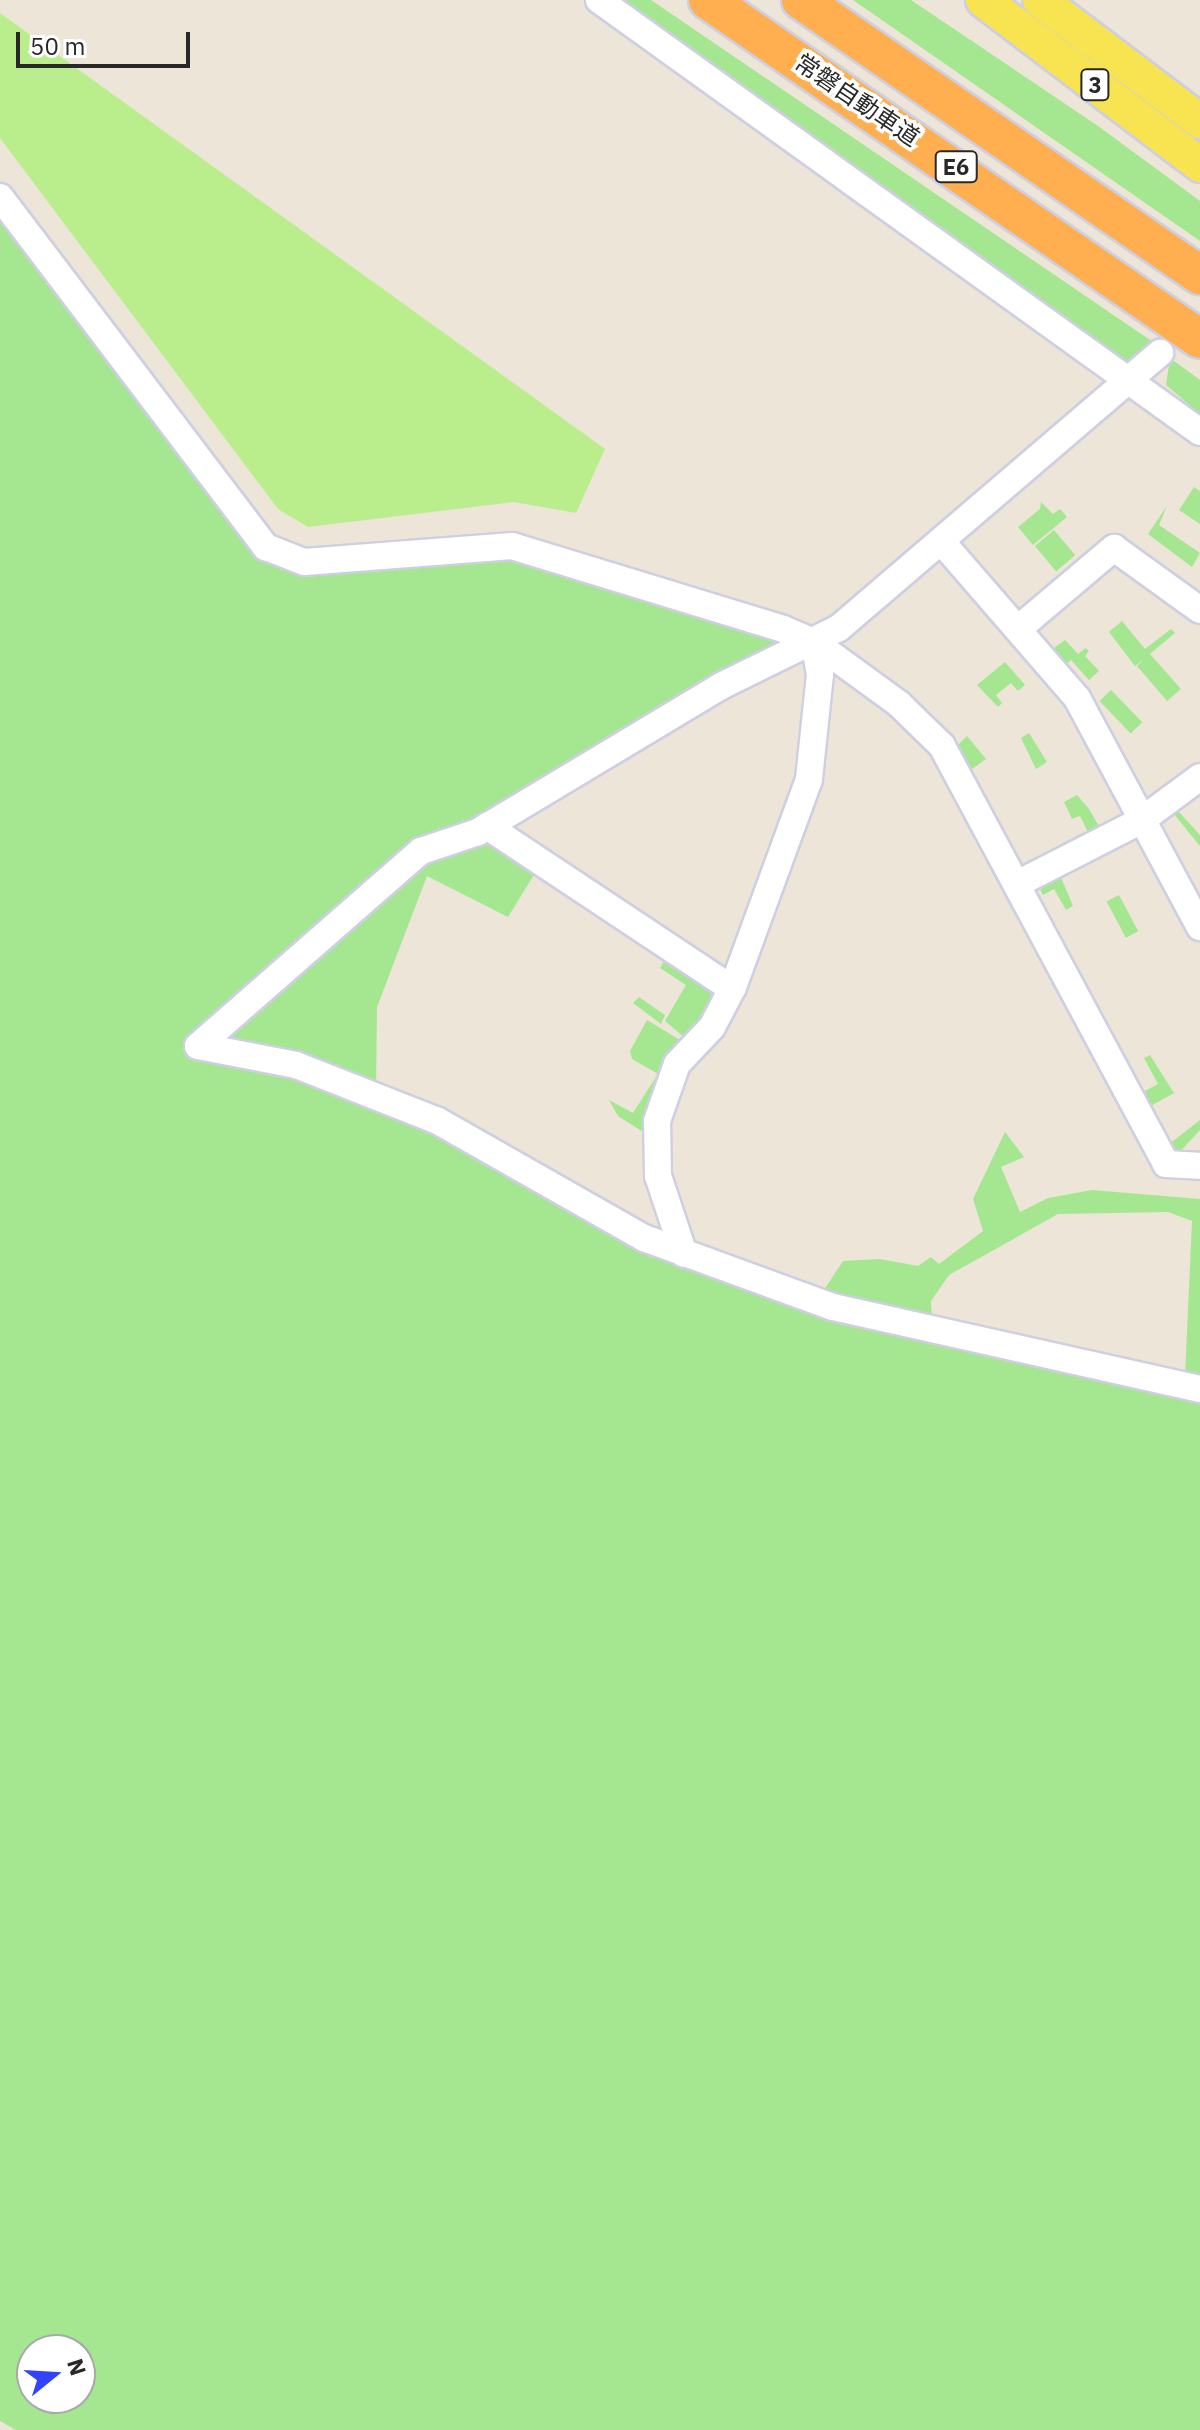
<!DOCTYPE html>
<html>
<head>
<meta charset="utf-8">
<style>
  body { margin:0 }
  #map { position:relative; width:1200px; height:2430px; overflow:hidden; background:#ece5d8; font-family:"IBM Plex Sans","Noto Sans JP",sans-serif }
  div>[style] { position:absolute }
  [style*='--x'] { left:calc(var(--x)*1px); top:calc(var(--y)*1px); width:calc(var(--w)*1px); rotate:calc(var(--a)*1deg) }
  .green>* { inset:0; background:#a5e691; transform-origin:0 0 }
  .pitch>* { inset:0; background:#baee8c }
  .roads { filter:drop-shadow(2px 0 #cecfe2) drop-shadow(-2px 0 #cecfe2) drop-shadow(0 2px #cecfe2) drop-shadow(0 -2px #cecfe2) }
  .minor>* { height:26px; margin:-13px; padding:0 13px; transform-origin:13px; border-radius:13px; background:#fff }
  .major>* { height:34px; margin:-17px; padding:0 17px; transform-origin:17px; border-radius:17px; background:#f8e351 }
  .highway>* { height:38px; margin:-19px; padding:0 19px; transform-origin:19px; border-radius:19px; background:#ffae50 }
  span { translate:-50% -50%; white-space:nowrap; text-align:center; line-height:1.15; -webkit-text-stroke:7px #fff; paint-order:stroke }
  .shield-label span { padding:2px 6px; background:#fff; border:2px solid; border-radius:6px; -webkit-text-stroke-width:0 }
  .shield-label { font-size:22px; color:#282828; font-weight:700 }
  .street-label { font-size:24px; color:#282828 }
  .north { position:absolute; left:16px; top:2334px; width:80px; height:80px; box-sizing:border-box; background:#fff; border:2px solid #a9a9a9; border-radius:50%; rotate:72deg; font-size:22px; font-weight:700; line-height:32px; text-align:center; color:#282828 }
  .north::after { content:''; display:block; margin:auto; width:28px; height:36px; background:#3243ff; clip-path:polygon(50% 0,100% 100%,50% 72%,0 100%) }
  .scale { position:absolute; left:16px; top:32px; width:174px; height:36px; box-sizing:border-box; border:4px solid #282828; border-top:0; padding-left:10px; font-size:24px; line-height:28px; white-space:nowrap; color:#282828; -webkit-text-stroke:6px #fff; paint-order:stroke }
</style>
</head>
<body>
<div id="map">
  <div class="green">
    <div style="clip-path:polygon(623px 0,651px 0,1153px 342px,1134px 357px,1123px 362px,1113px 357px)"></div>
    <div style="clip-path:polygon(853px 0,911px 0,1098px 126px,1200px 201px,1200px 241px)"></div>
    <div style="clip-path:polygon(evenodd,0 216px,260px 558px,510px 558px,766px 636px,776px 644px,776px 652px,497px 812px,438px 837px,196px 1033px,434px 1132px,736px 1285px,839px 1324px,1196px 1397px,1185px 1376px,1192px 1221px,1168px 1212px,1058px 1214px,949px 1275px,931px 1301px,932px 1322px,822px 1293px,843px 1261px,880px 1259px,918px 1266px,931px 1257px,939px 1264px,983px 1231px,973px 1199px,1005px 1132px,1024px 1157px,1001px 1167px,1020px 1212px,1048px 1198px,1092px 1190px,1200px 1199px,1200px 2430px,16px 2430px,0 2421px,0 216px,32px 2350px,80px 2350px,80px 2398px,32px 2398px,32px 2350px)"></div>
    <div style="clip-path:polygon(1170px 358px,1200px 380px,1200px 414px,1166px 385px)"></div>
    <div style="clip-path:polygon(1194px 487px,1200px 491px,1200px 524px,1179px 510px)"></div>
    <div style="clip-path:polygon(1041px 502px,1053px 514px,1060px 509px,1067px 517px,1033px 545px,1018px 527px,1040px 509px)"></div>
    <div style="clip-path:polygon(1167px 506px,1159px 525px,1200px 553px,1192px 567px,1148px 534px)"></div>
    <div style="left:1054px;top:530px;width:33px;height:25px;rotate:50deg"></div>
    <div style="clip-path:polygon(1122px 621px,1145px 649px,1171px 629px,1175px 633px,1150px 654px,1181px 689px,1167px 701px,1137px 666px,1143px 660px,1135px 666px,1109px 632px)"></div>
    <div style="clip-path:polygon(1065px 640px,1078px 654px,1086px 648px,1089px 651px,1085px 656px,1099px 671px,1089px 680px,1071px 660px,1064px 666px,1051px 650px)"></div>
    <div style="clip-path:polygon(1005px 662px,1025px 685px,1018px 691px,1011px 683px,996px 695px,1002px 703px,998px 707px,977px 685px)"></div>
    <div style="left:1111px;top:690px;width:45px;height:16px;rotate:46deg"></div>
    <div style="clip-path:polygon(1029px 733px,1047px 762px,1036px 769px,1021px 738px)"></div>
    <div style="clip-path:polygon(967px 736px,986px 759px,968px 772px,956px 747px)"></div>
    <div style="clip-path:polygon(1077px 795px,1089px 809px,1100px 828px,1088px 832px,1080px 816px,1072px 819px,1064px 802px)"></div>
    <div style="clip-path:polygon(1178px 811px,1200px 835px,1200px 846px,1174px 814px)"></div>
    <div style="clip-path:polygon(480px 837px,537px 870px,508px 917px,427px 876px,377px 1007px,376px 1090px,314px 1063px,224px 1036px,421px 855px)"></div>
    <div style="clip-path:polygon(1060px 875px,1073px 906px,1066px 910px,1054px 889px,1043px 895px,1038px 885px)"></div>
    <div style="left:1119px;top:895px;width:41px;height:14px;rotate:62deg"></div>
    <div style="clip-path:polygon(667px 956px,712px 986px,716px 999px,709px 1015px,685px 1038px,665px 1021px,686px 985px,660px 968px)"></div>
    <div style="clip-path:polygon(639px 997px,665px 1015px,661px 1024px,633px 1003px)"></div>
    <div style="clip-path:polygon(647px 1020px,683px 1042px,663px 1062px,660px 1075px,632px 1059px,630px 1051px)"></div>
    <div style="clip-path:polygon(1150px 1055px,1174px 1093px,1149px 1107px,1145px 1091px,1158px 1084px,1144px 1058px)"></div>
    <div style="clip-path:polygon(656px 1077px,659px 1080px,648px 1135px,618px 1116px,609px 1100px,633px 1113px)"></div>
    <div style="clip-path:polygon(1200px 1120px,1200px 1130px,1177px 1155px,1168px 1145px)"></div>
  </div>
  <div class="pitch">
    <div style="clip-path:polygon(0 13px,605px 449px,576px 513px,514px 502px,308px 527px,278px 509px,0 138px)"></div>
  </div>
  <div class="roads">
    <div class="minor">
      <div style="--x:599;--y:0;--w:740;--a:35.71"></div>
      <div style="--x:0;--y:197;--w:440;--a:52.8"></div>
      <div style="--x:266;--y:547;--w:41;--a:21.5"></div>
      <div style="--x:304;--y:562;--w:209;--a:-4.4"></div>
      <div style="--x:512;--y:546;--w:283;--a:17"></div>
      <div style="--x:783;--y:629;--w:34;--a:23"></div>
      <div style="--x:814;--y:642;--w:105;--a:36.1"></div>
      <div style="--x:899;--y:704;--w:60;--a:44.3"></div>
      <div style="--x:942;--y:746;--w:474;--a:61.8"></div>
      <div style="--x:1166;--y:1164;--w:34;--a:3"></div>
      <div style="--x:941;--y:541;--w:208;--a:49.1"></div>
      <div style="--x:1077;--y:698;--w:260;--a:61.8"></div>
      <div style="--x:1018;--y:629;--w:126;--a:-40.2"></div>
      <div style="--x:1114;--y:548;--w:106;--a:35.8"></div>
      <div style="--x:487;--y:826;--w:294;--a:33.6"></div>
      <div style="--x:1017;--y:884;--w:140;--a:-27.1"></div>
      <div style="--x:1142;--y:820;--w:72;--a:-36.6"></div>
      <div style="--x:198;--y:1046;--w:296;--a:-41.2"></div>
      <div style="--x:421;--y:851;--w:60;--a:-18.4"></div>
      <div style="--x:478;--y:832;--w:283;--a:-31"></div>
      <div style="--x:721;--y:686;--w:131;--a:-26.2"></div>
      <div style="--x:839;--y:628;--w:423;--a:-40.6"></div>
      <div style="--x:198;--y:1046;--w:100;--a:11"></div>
      <div style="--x:296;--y:1065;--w:153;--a:21.5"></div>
      <div style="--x:438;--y:1121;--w:237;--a:29.6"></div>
      <div style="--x:644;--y:1238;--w:201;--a:20.1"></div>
      <div style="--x:833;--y:1307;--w:376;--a:12.6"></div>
      <div style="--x:684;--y:1254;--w:82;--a:-108.4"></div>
      <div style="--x:658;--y:1176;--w:55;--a:-91"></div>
      <div style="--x:657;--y:1121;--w:60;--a:-70.7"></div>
      <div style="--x:677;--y:1064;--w:51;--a:-46.6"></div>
      <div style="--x:712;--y:1027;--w:45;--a:-62.3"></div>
      <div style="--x:733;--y:987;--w:221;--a:-69.9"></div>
      <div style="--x:809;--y:779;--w:105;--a:-84"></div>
      <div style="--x:820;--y:675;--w:34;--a:-100"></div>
    </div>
    <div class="major">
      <div style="--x:983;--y:0;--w:273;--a:37.2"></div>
      <div style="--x:1040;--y:0;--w:201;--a:37.1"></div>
    </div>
    <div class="highway">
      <div style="--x:708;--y:0;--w:597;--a:34.57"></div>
      <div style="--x:801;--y:0;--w:485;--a:34.6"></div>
    </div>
  </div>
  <div class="shield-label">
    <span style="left:1095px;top:85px">3</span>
    <span style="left:956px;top:167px">E6</span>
  </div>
  <div class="street-label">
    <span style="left:857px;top:100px;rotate:34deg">常磐自動車道</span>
  </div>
  <div class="north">N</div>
  <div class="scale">50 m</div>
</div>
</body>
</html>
